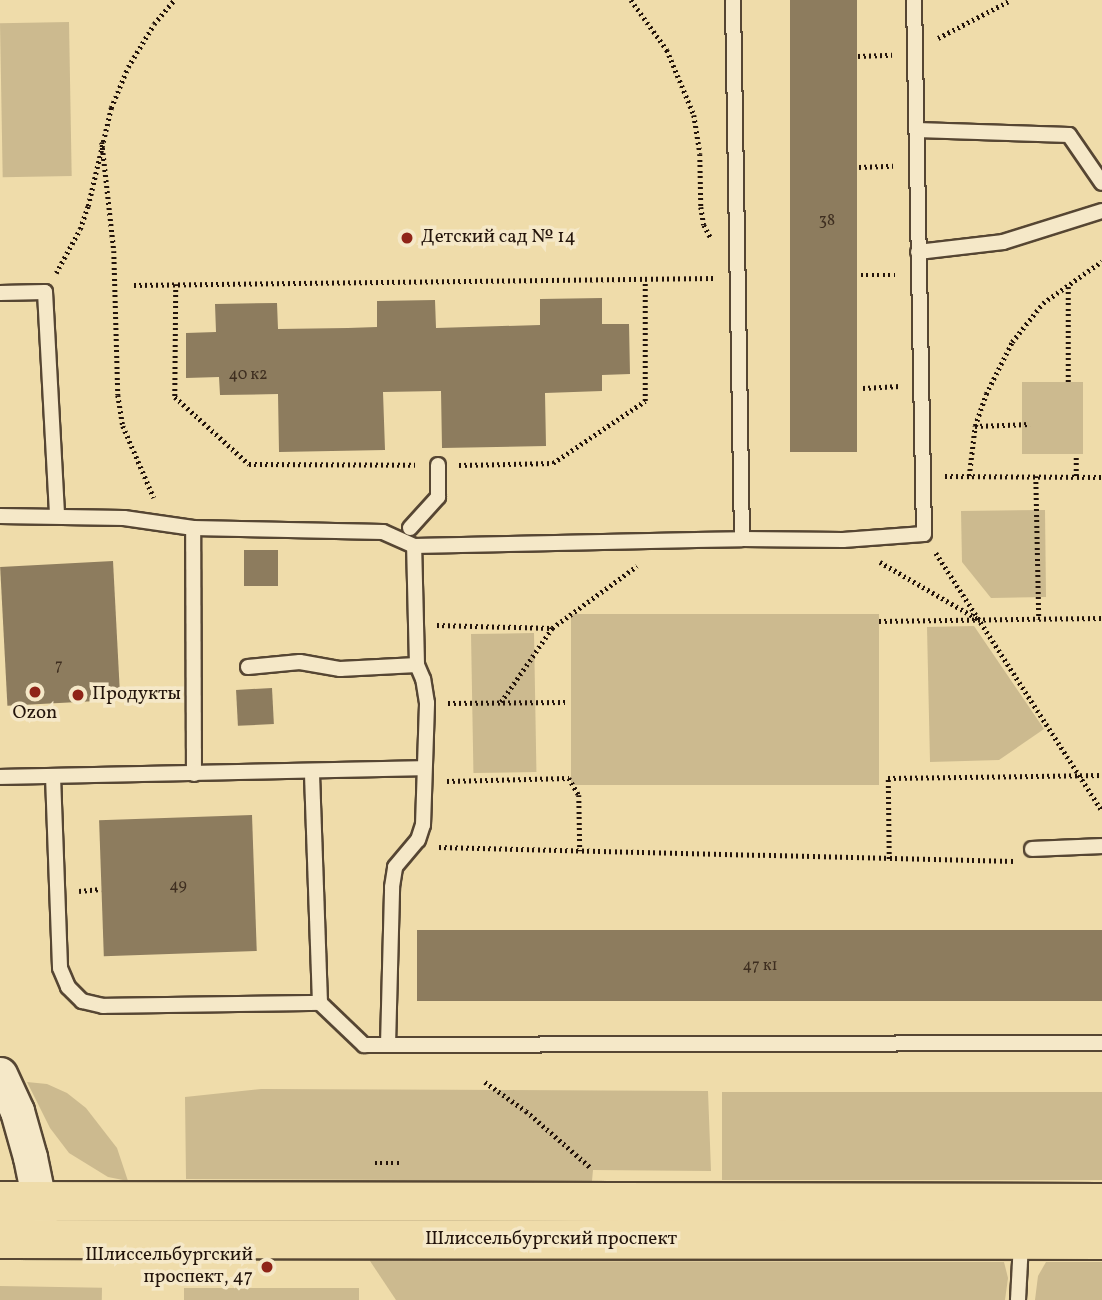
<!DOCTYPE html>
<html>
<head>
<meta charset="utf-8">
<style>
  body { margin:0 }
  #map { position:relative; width:1102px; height:1300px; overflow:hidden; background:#efdcaa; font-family:Vollkorn,serif }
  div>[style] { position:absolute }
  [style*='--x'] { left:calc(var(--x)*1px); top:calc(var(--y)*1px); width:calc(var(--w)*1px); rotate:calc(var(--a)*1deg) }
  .green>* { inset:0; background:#ccba8f; transform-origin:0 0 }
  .building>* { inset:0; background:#8d7c5e; transform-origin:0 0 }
  .path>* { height:4.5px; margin-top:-2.25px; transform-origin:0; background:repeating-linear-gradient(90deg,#23140b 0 2px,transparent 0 5.5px) }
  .roads { filter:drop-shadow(2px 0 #564633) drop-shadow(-2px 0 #564633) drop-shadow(0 2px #564633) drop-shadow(0 -2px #564633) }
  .service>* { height:14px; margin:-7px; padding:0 7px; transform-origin:7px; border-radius:7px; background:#f5e8c8 }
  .tertiary>* { height:33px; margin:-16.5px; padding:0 16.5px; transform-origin:16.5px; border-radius:16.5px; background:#f5e8c8 }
  .primary>* { height:38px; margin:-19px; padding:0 19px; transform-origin:19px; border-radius:19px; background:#efdcaa }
  .dots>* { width:19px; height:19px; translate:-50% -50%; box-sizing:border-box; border:4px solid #f5e8c8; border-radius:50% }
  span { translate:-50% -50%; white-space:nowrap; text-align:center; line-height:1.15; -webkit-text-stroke:7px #f5e8c8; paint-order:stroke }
  .number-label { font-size:16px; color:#3e2e20 }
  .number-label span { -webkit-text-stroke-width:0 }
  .poi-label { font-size:19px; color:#23140b }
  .left { translate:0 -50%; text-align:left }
  .right { translate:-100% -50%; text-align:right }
  .street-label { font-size:19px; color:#23140b }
</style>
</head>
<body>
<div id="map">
  <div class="green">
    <div style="left:69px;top:22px;width:154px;height:69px;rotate:89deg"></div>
    <div style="left:1022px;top:382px;width:61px;height:72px"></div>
    <div style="clip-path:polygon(1045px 510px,1046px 597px,991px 598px,962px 562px,961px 511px)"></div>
    <div style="left:879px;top:614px;width:171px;height:308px;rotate:90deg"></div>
    <div style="clip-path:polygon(974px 626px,1044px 729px,999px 760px,930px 762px,927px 627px)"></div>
    <div style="left:534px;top:633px;width:139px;height:63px;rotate:89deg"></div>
    <div style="clip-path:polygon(27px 1082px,47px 1084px,67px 1093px,86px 1108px,117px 1148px,128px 1181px,108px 1177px,69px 1153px,50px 1128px)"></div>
    <div style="clip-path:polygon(261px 1089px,708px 1091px,711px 1171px,593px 1170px,592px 1181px,186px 1179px,185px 1097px)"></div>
    <div style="left:722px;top:1092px;width:380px;height:88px"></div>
    <div style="clip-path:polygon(370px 1261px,1004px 1262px,1008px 1278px,1005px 1300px,396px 1300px)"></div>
    <div style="clip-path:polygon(1046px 1262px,1102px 1262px,1102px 1300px,1035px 1300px,1038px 1276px)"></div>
    <div style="left:0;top:1286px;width:102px;height:14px;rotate:1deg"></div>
    <div style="left:184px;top:1288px;width:175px;height:12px"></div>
  </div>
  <div class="building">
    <div style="left:790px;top:0;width:67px;height:452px"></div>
    <div style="clip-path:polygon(602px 298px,602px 324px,629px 324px,630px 374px,602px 375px,602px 391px,545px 393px,546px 446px,442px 448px,441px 391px,383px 392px,385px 450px,279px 452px,278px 394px,220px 395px,219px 377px,186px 378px,186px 333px,216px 332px,215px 304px,277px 303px,278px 329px,348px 328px,377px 327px,377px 301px,435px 300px,436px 328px,540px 325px,540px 299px)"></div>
    <div style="left:244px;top:550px;width:34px;height:36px"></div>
    <div style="left:113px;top:561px;width:139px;height:113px;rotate:87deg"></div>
    <div style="left:272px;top:688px;width:36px;height:36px;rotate:87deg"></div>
    <div style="left:252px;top:815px;width:136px;height:153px;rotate:88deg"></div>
    <div style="left:1102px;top:930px;width:71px;height:685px;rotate:90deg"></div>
  </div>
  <div class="path">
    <div style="--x:631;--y:0;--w:62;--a:54.2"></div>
    <div style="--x:667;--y:50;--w:70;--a:67.4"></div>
    <div style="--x:694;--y:115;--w:39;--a:81"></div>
    <div style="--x:700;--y:154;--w:53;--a:88.9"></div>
    <div style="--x:701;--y:207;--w:18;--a:81"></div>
    <div style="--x:704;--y:225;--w:15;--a:62"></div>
    <div style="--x:938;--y:38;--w:82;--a:-27.5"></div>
    <div style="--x:858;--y:56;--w:34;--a:-2"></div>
    <div style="--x:102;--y:142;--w:110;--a:83.7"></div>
    <div style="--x:114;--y:251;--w:144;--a:88.4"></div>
    <div style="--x:118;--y:395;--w:31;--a:81"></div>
    <div style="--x:123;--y:426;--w:78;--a:66.7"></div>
    <div style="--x:859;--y:167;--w:34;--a:-2"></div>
    <div style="--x:56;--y:273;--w:50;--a:-61.4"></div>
    <div style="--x:80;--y:229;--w:24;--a:-71"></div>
    <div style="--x:88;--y:206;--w:101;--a:-76.8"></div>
    <div style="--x:111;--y:108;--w:44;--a:-67.5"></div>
    <div style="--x:128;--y:67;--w:50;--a:-58.8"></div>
    <div style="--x:154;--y:24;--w:31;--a:-50"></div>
    <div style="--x:861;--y:275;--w:34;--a:0"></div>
    <div style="--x:176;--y:284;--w:113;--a:90.5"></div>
    <div style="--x:175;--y:397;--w:100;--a:42.2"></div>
    <div style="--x:249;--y:464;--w:166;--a:0.3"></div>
    <div style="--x:134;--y:285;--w:580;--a:-0.69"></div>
    <div style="--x:1068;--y:382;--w:97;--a:-90"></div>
    <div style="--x:863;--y:388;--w:37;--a:-3"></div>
    <div style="--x:975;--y:426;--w:55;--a:-2.1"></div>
    <div style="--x:459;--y:465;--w:94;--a:-1.2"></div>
    <div style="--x:553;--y:463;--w:111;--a:-34"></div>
    <div style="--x:645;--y:401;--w:120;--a:-90"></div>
    <div style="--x:945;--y:476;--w:157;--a:0.4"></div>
    <div style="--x:969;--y:476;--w:50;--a:-83.2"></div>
    <div style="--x:975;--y:426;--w:34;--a:-71"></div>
    <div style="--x:986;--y:394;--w:58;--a:-63.4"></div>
    <div style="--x:1012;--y:342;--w:50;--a:-51.5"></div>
    <div style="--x:1043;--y:303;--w:72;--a:-35.4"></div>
    <div style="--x:1036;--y:476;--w:143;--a:88.8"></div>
    <div style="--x:1076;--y:476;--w:21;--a:-90"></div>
    <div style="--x:936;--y:553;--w:307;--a:57.2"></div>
    <div style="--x:880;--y:562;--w:113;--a:30.2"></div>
    <div style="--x:879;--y:621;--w:223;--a:-0.8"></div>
    <div style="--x:437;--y:625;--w:114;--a:1.5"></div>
    <div style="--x:501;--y:702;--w:90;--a:-55.4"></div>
    <div style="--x:552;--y:628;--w:105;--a:-36.1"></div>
    <div style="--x:448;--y:703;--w:117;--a:-0.5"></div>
    <div style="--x:447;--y:781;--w:122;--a:-1.4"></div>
    <div style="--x:569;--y:778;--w:20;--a:60"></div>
    <div style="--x:579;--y:795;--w:56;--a:89"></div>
    <div style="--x:439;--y:847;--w:575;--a:1.39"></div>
    <div style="--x:889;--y:859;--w:81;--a:-90.7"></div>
    <div style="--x:888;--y:778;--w:214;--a:-0.8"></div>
    <div style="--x:79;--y:891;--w:22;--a:-5"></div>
    <div style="--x:485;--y:1082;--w:50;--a:35.3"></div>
    <div style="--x:526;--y:1111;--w:85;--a:41.2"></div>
    <div style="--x:375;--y:1163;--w:27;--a:0"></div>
  </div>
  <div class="roads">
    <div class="service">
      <div style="--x:917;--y:130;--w:152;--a:1.9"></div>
      <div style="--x:1069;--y:135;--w:58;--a:55.5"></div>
      <div style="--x:918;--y:252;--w:86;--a:-6.7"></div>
      <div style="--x:1003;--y:242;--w:104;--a:-17.4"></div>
      <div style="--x:0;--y:293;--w:45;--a:-1.3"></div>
      <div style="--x:45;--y:292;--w:223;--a:86.9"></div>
      <div style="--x:0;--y:516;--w:124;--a:0.9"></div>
      <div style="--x:124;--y:518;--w:70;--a:8.2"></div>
      <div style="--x:410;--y:528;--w:42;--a:-47.9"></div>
      <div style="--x:438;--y:497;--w:32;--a:-90"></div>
      <div style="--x:742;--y:539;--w:101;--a:0.6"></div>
      <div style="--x:843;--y:540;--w:81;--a:-4.2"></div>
      <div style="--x:924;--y:534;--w:534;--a:-91.07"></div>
      <div style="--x:248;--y:667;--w:52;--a:-5.5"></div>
      <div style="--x:300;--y:662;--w:41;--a:9.9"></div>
      <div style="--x:340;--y:669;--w:77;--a:-3"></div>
      <div style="--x:194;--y:774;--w:246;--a:-90.2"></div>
      <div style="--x:193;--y:528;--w:190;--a:1.2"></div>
      <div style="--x:383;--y:532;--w:34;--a:24"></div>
      <div style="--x:414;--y:546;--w:328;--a:-1.2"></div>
      <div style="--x:742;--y:539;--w:539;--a:-90.96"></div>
      <div style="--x:53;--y:776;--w:192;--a:87.9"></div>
      <div style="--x:60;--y:968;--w:21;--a:67"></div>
      <div style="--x:68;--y:987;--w:20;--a:45"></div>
      <div style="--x:82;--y:1001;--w:22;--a:13"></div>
      <div style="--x:103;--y:1006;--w:217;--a:-0.8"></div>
      <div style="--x:320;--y:1003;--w:231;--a:-92"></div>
      <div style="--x:0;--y:777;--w:424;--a:-1.2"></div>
      <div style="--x:1032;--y:849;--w:70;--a:-2.5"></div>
      <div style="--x:320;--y:1003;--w:61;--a:43.7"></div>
      <div style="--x:364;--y:1045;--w:738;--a:-0.16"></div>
      <div style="--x:388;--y:1045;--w:158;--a:-88.5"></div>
      <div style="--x:392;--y:887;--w:20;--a:-81"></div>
      <div style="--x:395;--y:867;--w:35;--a:-50"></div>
      <div style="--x:418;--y:840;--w:16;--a:-72"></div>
      <div style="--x:423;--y:825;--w:122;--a:-88.1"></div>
      <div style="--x:427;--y:703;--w:24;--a:-99"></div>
      <div style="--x:423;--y:679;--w:15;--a:-113"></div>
      <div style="--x:417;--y:665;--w:119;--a:-91.4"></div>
      <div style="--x:1018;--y:1300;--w:58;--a:-87"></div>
    </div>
    <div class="tertiary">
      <div style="--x:0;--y:1074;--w:41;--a:65.3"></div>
      <div style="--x:17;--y:1111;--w:48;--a:74.2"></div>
      <div style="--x:30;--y:1157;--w:45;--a:78.4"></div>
      <div style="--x:39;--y:1201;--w:25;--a:88"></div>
    </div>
    <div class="primary">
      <div style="--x:0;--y:1201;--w:1102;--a:0.1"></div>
      <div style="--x:0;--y:1239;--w:1102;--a:0.05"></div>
    </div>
  </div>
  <div class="dots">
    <div style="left:407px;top:238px;background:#8f2418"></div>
    <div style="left:35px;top:692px;background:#8f2418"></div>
    <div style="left:78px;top:695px;background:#8f2418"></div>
    <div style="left:267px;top:1267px;background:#8f2418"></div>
  </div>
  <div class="number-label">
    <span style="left:827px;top:221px">38</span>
    <span style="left:248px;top:375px">40 к2</span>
    <span style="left:59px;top:666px">7</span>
    <span style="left:178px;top:886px">49</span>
    <span style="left:760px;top:966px">47 к1</span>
  </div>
  <div class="poi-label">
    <span class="left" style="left:421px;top:238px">Детский сад № 14</span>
    <span class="left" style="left:92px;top:695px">Продукты</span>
    <span style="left:35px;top:714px">Ozon</span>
    <span class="right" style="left:253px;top:1267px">Шлиссельбургский<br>проспект, 47</span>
  </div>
  <div class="street-label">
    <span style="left:551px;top:1240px">Шлиссельбургский проспект</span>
  </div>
</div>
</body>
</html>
